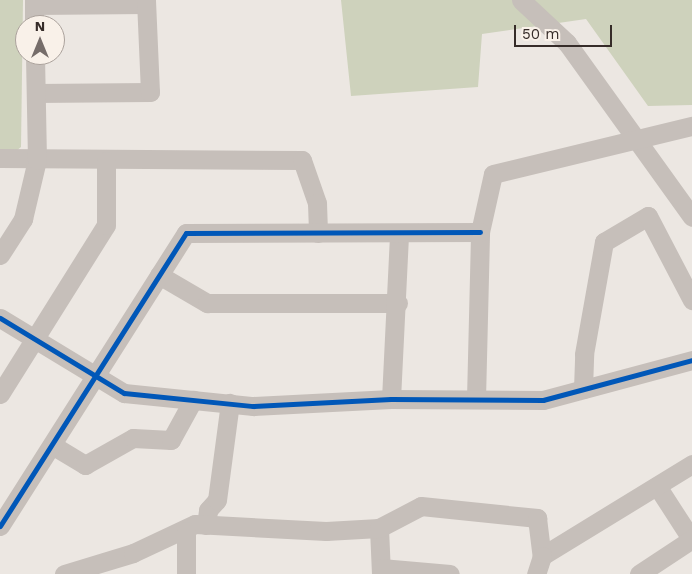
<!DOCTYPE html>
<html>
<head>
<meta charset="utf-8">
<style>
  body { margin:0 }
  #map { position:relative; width:692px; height:574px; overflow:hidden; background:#ece7e2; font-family:"Work Sans",sans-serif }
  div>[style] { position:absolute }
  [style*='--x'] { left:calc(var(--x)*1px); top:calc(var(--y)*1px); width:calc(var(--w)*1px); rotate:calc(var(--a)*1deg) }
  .green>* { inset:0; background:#ced2bc }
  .minor>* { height:19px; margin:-9.5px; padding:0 9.5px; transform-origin:9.5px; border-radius:9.5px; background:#c6bfba }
  .cycleway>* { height:5px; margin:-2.5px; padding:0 2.5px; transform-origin:2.5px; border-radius:2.5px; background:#0057b8 }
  span { translate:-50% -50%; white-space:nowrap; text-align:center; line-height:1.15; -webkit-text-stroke:4.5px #f9f1e9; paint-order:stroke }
  .north { position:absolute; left:15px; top:15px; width:50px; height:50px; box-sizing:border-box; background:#f9f1e9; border:1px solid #aba29c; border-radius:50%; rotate:0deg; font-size:14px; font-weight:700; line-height:20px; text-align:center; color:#362c29 }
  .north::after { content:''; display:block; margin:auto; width:18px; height:22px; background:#766d6a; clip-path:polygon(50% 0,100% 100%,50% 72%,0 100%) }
  .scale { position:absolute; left:514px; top:25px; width:98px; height:22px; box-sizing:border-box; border:2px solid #362c29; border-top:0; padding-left:6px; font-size:15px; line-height:18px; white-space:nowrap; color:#362c29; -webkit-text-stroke:4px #f9f1e9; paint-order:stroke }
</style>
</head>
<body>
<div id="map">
  <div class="green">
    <div style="clip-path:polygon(0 0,23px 0,21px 147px,16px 151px,0 151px)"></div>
    <div style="clip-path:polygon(341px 0,692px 0,692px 105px,648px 106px,586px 19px,482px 34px,478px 87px,351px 96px)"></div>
  </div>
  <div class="minor">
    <div style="--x:34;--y:0;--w:25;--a:90"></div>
    <div style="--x:521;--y:0;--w:63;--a:43.1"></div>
    <div style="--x:567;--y:43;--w:214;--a:54.3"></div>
    <div style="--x:34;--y:5;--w:112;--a:-0.5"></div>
    <div style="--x:36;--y:93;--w:114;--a:-0.5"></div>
    <div style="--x:150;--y:92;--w:92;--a:-92.5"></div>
    <div style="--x:0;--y:158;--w:302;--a:0.4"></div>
    <div style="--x:302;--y:160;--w:46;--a:70.8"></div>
    <div style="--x:317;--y:203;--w:30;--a:88"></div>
    <div style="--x:0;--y:255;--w:43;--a:-57.4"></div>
    <div style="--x:23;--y:219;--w:61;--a:-76.7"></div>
    <div style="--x:37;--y:160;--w:105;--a:-91.1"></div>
    <div style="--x:159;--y:275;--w:56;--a:30.3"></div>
    <div style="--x:207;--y:303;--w:191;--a:0"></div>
    <div style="--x:0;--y:318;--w:145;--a:31.2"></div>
    <div style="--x:124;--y:393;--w:130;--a:5.8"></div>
    <div style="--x:253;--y:406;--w:138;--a:-2.9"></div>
    <div style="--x:391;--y:399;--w:152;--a:0.4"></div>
    <div style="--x:543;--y:400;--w:154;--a:-15"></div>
    <div style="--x:583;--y:389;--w:35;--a:-88"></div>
    <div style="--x:584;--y:354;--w:114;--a:-79.9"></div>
    <div style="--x:604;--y:242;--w:51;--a:-30.6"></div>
    <div style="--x:648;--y:216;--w:95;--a:62.4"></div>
    <div style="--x:0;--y:394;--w:199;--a:-57.9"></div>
    <div style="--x:106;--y:225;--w:64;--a:-90"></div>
    <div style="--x:391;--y:399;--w:166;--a:-87.2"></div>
    <div style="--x:476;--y:399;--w:167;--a:-88.6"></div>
    <div style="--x:480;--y:232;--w:59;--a:-77.4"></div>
    <div style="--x:493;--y:174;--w:205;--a:-13.6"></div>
    <div style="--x:52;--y:445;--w:39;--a:31"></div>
    <div style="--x:85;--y:465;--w:55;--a:-29.4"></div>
    <div style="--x:133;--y:438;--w:38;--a:3"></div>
    <div style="--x:171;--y:440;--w:46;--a:-61.2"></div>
    <div style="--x:657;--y:486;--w:64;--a:57.1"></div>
    <div style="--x:206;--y:525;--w:15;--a:-82"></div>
    <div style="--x:208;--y:510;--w:13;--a:-48"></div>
    <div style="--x:217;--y:500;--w:98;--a:-82.4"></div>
    <div style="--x:0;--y:526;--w:347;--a:-57.6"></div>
    <div style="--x:186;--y:233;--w:294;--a:-0.2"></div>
    <div style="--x:379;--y:528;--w:46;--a:87.5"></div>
    <div style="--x:542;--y:556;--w:176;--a:-31.5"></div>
    <div style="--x:381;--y:568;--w:69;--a:5"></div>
    <div style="--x:64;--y:574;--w:72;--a:-16.9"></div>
    <div style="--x:133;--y:553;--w:68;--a:-25.1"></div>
    <div style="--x:195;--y:524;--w:131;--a:3.1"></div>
    <div style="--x:326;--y:531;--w:53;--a:-3.2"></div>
    <div style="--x:379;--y:528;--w:47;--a:-27.6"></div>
    <div style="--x:421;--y:506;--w:117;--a:5.9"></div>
    <div style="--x:537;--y:518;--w:38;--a:83"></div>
    <div style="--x:542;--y:556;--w:19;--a:108"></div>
    <div style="--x:186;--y:574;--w:43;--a:-90"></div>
    <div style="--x:639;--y:574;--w:64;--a:-33.4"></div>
  </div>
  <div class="cycleway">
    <div style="--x:0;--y:318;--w:145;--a:31.2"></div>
    <div style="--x:124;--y:393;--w:130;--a:5.8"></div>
    <div style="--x:253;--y:406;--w:138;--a:-2.9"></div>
    <div style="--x:391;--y:399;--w:152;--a:0.4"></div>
    <div style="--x:543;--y:400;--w:154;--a:-15"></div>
    <div style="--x:0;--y:526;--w:347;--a:-57.6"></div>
    <div style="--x:186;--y:233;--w:294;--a:-0.2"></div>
  </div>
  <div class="north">N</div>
  <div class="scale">50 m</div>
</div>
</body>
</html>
